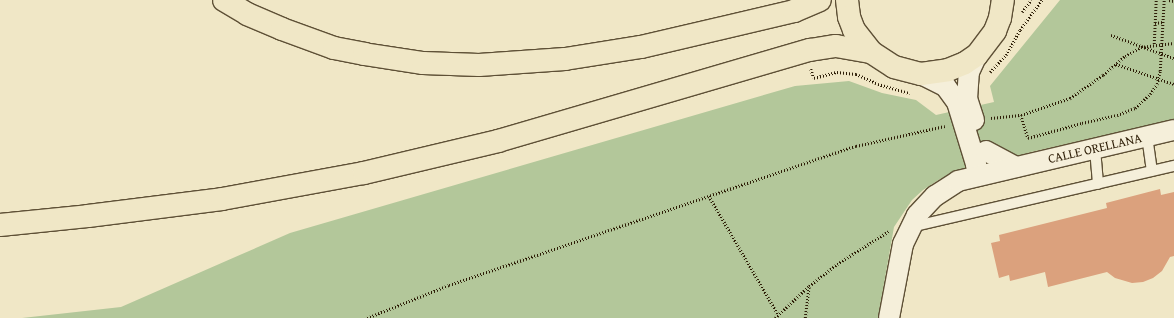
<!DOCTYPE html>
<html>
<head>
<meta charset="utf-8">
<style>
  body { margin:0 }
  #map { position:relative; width:1174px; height:318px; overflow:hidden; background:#f0e7c6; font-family:"Gentium Book Plus",serif }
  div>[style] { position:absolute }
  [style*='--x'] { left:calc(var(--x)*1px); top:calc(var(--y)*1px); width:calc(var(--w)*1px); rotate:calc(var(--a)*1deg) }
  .green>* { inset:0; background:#b3c79a }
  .building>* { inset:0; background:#dba17d }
  .path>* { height:2.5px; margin-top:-1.25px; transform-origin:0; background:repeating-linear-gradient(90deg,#2d1d06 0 1px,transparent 0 3px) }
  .roads { filter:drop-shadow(1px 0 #5e5036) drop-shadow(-1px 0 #5e5036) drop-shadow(0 1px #5e5036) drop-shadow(0 -1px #5e5036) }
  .lane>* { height:10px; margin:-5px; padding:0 5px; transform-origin:5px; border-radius:5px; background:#f5efda }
  .street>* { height:20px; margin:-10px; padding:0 10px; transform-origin:10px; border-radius:10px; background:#f5efda }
  .highway>* { height:22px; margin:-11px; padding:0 11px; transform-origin:11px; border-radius:11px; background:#f0e7c6 }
  .path-bridge>* { height:2.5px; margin-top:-1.25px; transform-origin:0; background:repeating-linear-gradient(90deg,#2d1d06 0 1px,transparent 0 3px) }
  span { translate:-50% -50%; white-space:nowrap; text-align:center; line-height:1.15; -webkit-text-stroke:3px #f5efda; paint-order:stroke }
  .street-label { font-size:13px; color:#2d1d06 }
</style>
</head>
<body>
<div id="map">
  <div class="green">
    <div style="clip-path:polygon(1060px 0,1174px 0,1174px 120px,1031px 152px,940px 179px,923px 190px,912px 200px,894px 227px,878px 318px,22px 318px,121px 307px,290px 233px,795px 86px,849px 81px,882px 93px,916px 100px,936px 115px,994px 102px,990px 86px)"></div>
  </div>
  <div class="building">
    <div style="clip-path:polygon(1160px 189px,1161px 195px,1174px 192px,1174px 256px,1170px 257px,1162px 271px,1153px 278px,1143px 282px,1132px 283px,1115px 278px,1107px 272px,1048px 287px,1045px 272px,1010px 281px,1009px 275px,999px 278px,991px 243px,1000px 241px,999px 235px,1107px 208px,1106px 203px)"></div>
  </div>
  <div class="path">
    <div style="--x:1169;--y:0;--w:5;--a:11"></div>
    <div style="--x:1022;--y:12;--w:15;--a:-53"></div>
    <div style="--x:1155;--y:23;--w:8;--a:-7"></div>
    <div style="--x:1111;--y:35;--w:67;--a:20.1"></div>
    <div style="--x:1154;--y:44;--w:44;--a:-87.4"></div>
    <div style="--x:1116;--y:64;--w:61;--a:19"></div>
    <div style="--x:811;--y:69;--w:9;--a:72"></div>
    <div style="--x:814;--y:78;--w:24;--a:-15"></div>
    <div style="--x:837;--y:72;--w:19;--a:6"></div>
    <div style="--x:856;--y:74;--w:24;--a:24"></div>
    <div style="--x:878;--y:84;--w:33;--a:16"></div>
    <div style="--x:990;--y:72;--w:23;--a:-47"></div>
    <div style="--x:1006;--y:55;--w:29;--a:-61"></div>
    <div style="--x:1020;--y:30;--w:37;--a:-54"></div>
    <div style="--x:1021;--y:115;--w:52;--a:-19.1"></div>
    <div style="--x:1070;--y:98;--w:40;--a:-34.9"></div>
    <div style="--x:1103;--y:75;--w:29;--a:-41"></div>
    <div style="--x:1125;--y:56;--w:18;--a:-29"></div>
    <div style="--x:1141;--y:47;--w:33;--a:-7"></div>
    <div style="--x:991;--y:118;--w:30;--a:-6"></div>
    <div style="--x:1021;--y:115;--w:24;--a:73"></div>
    <div style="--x:1028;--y:138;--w:56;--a:-15.5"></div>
    <div style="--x:709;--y:196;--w:137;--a:59.7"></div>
    <div style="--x:367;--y:318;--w:88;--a:-21.9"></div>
    <div style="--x:449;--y:285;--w:430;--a:-18.9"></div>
    <div style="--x:856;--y:146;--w:91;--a:-12.7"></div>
    <div style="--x:775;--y:318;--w:47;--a:-43.3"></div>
    <div style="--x:809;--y:286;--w:36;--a:-38"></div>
    <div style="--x:837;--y:264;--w:62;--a:-32.4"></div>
    <div style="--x:805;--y:318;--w:31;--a:-83"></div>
  </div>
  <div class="roads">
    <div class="lane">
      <div style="--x:1147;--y:136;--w:35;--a:82"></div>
      <div style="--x:1095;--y:149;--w:35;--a:85"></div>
      <div style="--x:911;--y:227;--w:270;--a:-13.1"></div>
    </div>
    <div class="street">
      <div style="--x:921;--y:74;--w:28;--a:27"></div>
      <div style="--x:946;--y:87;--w:19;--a:54"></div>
      <div style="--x:957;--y:102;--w:65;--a:73"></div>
      <div style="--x:976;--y:164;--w:12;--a:81"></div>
      <div style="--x:974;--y:120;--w:22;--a:-108"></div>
      <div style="--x:967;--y:99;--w:27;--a:-86"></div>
      <div style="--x:969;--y:72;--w:19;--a:-65"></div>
      <div style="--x:986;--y:151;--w:34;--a:28"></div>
      <div style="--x:889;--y:318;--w:75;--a:-79.3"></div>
      <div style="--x:903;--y:244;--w:32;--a:-64"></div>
      <div style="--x:917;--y:215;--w:26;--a:-47"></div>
      <div style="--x:935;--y:196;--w:27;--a:-33"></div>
      <div style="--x:958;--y:181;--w:222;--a:-13.3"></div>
    </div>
    <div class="highway">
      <div style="--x:224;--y:0;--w:27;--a:31"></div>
      <div style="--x:247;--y:14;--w:38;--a:23"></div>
      <div style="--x:282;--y:29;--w:55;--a:20.1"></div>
      <div style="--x:334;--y:48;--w:31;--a:11"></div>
      <div style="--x:364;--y:54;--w:60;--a:8.7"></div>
      <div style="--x:423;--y:63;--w:56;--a:2"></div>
      <div style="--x:479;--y:65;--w:86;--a:-4"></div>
      <div style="--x:565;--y:59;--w:77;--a:-9"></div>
      <div style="--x:641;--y:47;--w:157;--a:-13.2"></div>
      <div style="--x:794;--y:11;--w:28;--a:-23"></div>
      <div style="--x:847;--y:0;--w:17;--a:83"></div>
      <div style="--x:849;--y:17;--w:14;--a:69"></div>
      <div style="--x:854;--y:30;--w:28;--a:52"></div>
      <div style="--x:871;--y:52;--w:27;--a:33"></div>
      <div style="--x:894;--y:67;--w:28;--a:15"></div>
      <div style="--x:921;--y:74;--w:27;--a:-8"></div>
      <div style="--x:948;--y:70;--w:18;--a:-22"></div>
      <div style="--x:965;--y:63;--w:14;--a:-34"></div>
      <div style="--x:977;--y:55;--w:30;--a:-53"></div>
      <div style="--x:995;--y:31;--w:14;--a:-69"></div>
      <div style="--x:1000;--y:18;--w:18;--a:-81"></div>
      <div style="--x:0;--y:225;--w:88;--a:-5.8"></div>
      <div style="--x:88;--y:216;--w:135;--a:-7.2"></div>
      <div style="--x:222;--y:199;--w:144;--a:-10.4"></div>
      <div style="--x:364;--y:173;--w:138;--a:-13.4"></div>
      <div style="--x:498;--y:141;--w:325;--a:-16.3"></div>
      <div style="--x:810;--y:50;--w:26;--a:-9"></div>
      <div style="--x:836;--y:46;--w:36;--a:10"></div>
    </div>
  </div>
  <div class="path-bridge">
    <div style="--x:1082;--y:123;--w:36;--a:-13"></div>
    <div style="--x:1117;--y:115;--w:19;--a:-21"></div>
    <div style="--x:1135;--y:108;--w:21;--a:-43"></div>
    <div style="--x:1150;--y:94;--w:12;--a:-55"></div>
    <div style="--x:1157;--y:84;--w:13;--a:-77"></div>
    <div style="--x:1160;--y:71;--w:71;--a:-86.8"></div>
  </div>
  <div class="street-label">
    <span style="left:1095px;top:149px;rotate:-13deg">CALLE ORELLANA</span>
  </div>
</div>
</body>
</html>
